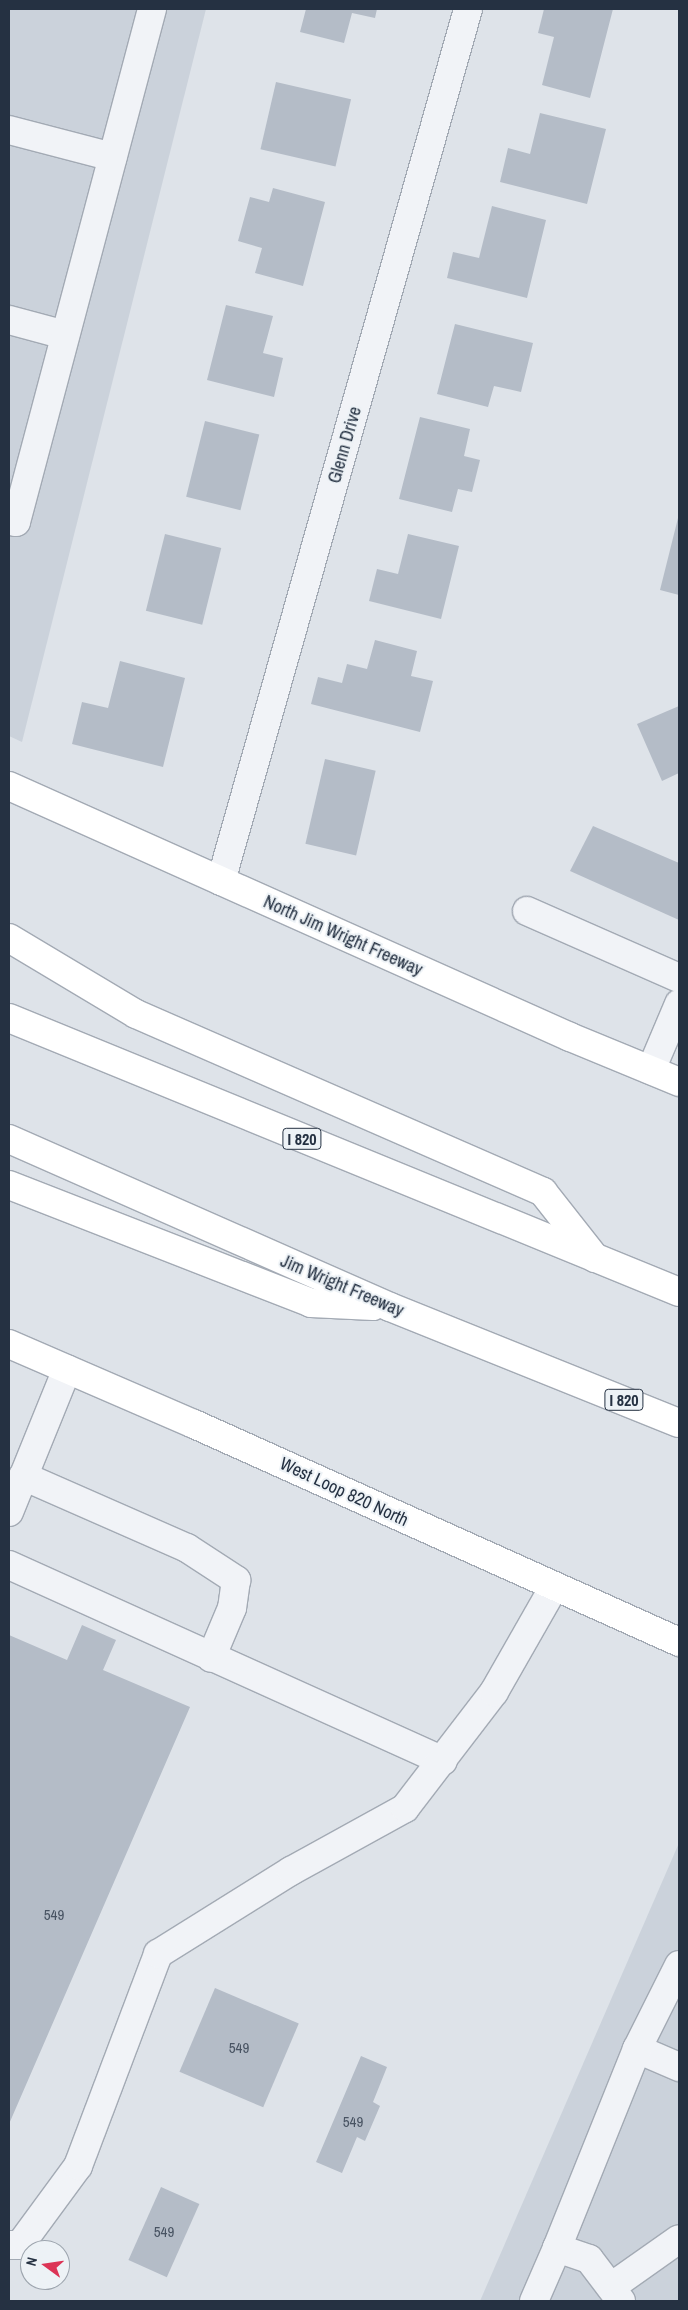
<!DOCTYPE html>
<html>
<head>
<meta charset="utf-8">
<style>
  body { margin:0 }
  #map { position:relative; width:688px; height:2310px; overflow:hidden; background:#dee3e9; font-family:"Archivo Narrow",sans-serif }
  div>[style] { position:absolute }
  [style*='--x'] { left:calc(var(--x)*1px); top:calc(var(--y)*1px); width:calc(var(--w)*1px); rotate:calc(var(--a)*1deg) }
  .built>* { inset:0; background:#cbd2db }
  .building>* { inset:0; background:#b4bcc7; transform-origin:0 0 }
  .roads { filter:drop-shadow(1px 0 #a3aab4) drop-shadow(-1px 0 #a3aab4) drop-shadow(0 1px #a3aab4) drop-shadow(0 -1px #a3aab4) }
  .minor>* { height:28px; margin:-14px; padding:0 14px; transform-origin:14px; border-radius:14px; background:#f1f3f7 }
  .major>* { height:28px; margin:-14px; padding:0 14px; transform-origin:14px; border-radius:14px; background:#fff }
  .highway>* { height:28px; margin:-14px; padding:0 14px; transform-origin:14px; border-radius:14px; background:#fff }
  span { translate:-50% -50%; white-space:nowrap; text-align:center; line-height:1.15; -webkit-text-stroke:4px #edf2f6; paint-order:stroke }
  .number-label { font-size:15px; color:#495463 }
  .number-label span { -webkit-text-stroke-width:0 }
  .shield-label span { padding:1px 4px; background:#edf2f6; border:1px solid; border-radius:4px; -webkit-text-stroke-width:0 }
  .shield-label { font-size:16px; color:#253142; font-weight:700 }
  .street-label { font-size:18px; color:#253142 }
  .frame { position:absolute; inset:0; border:10px solid #253142; pointer-events:none }
  .north { position:absolute; left:20px; top:2240px; width:50px; height:50px; box-sizing:border-box; background:#edf2f6; border:1px solid #9da5ae; border-radius:50%; rotate:284deg; font-size:14px; font-weight:700; line-height:20px; text-align:center; color:#253142 }
  .north::after { content:''; display:block; margin:auto; width:18px; height:22px; background:#dc3456; clip-path:polygon(50% 0,100% 100%,50% 72%,0 100%) }
</style>
</head>
<body>
<div id="map">
  <div class="built">
    <div style="clip-path:polygon(9px 9px,206px 9px,22px 742px,9px 736px)"></div>
    <div style="clip-path:polygon(679px 1843px,679px 2301px,480px 2301px)"></div>
  </div>
  <div class="building">
    <div style="clip-path:polygon(306px 9px,377px 9px,375px 18px,352px 13px,344px 43px,300px 32px)"></div>
    <div style="clip-path:polygon(544px 9px,613px 9px,590px 98px,542px 85px,554px 37px,538px 33px)"></div>
    <div style="left:276px;top:82px;width:77px;height:69px;rotate:13deg"></div>
    <div style="clip-path:polygon(540px 113px,606px 129px,587px 204px,500px 182px,508px 148px,530px 154px)"></div>
    <div style="clip-path:polygon(273px 188px,325px 202px,303px 286px,255px 273px,262px 248px,238px 241px,250px 197px,269px 202px)"></div>
    <div style="clip-path:polygon(492px 206px,546px 220px,527px 298px,447px 278px,453px 252px,479px 258px)"></div>
    <div style="clip-path:polygon(226px 305px,273px 316px,263px 353px,283px 358px,274px 397px,207px 380px)"></div>
    <div style="clip-path:polygon(455px 324px,533px 343px,521px 392px,494px 386px,488px 407px,437px 394px)"></div>
    <div style="clip-path:polygon(420px 417px,470px 429px,464px 456px,480px 460px,472px 492px,458px 489px,452px 512px,399px 499px)"></div>
    <div style="left:205px;top:421px;width:56px;height:78px;rotate:14deg"></div>
    <div style="clip-path:polygon(679px 514px,679px 595px,660px 590px)"></div>
    <div style="left:165px;top:534px;width:58px;height:79px;rotate:14deg"></div>
    <div style="clip-path:polygon(408px 534px,459px 546px,441px 619px,369px 601px,377px 569px,398px 574px)"></div>
    <div style="clip-path:polygon(375px 640px,417px 651px,411px 676px,433px 681px,420px 732px,311px 704px,318px 677px,342px 683px,347px 664px,367px 669px)"></div>
    <div style="clip-path:polygon(120px 661px,185px 678px,163px 767px,72px 744px,82px 702px,108px 708px)"></div>
    <div style="clip-path:polygon(679px 706px,679px 773px,662px 781px,637px 724px)"></div>
    <div style="left:325px;top:759px;width:52px;height:87px;rotate:13deg"></div>
    <div style="clip-path:polygon(593px 826px,679px 863px,679px 920px,570px 871px)"></div>
    <div style="clip-path:polygon(82px 1625px,116px 1640px,103px 1670px,190px 1707px,9px 2124px,9px 1635px,67px 1660px)"></div>
    <div style="left:215px;top:1988px;width:91px;height:91px;rotate:23deg"></div>
    <div style="clip-path:polygon(361px 2056px,387px 2067px,373px 2102px,380px 2106px,365px 2141px,357px 2137px,342px 2173px,316px 2162px)"></div>
    <div style="left:161px;top:2187px;width:42px;height:80px;rotate:24deg"></div>
  </div>
  <div class="roads">
    <div class="minor">
      <div style="--x:9;--y:130;--w:107;--a:14.6"></div>
      <div style="--x:9;--y:320;--w:58;--a:15"></div>
      <div style="--x:9;--y:521;--w:7;--a:8"></div>
      <div style="--x:16;--y:522;--w:531;--a:-75.15"></div>
      <div style="--x:221;--y:881;--w:906;--a:-74.18"></div>
      <div style="--x:527;--y:911;--w:166;--a:23.8"></div>
      <div style="--x:651;--y:1070;--w:72;--a:-67"></div>
      <div style="--x:23;--y:1476;--w:179;--a:23.7"></div>
      <div style="--x:187;--y:1548;--w:59;--a:33.1"></div>
      <div style="--x:236;--y:1580;--w:28;--a:98"></div>
      <div style="--x:232;--y:1608;--w:54;--a:112.8"></div>
      <div style="--x:9;--y:1512;--w:154;--a:-67.9"></div>
      <div style="--x:9;--y:1565;--w:476;--a:24.3"></div>
      <div style="--x:637;--y:2049;--w:46;--a:23.2"></div>
      <div style="--x:9;--y:2245;--w:11;--a:0"></div>
      <div style="--x:20;--y:2245;--w:98;--a:-53.7"></div>
      <div style="--x:78;--y:2166;--w:227;--a:-69.3"></div>
      <div style="--x:158;--y:1954;--w:157;--a:-32"></div>
      <div style="--x:291;--y:1871;--w:130;--a:-28.9"></div>
      <div style="--x:405;--y:1808;--w:146;--a:-52.5"></div>
      <div style="--x:494;--y:1692;--w:121;--a:-60.3"></div>
      <div style="--x:611;--y:2287;--w:83;--a:-35.2"></div>
      <div style="--x:534;--y:2301;--w:58;--a:-66.5"></div>
      <div style="--x:621;--y:2301;--w:53;--a:-127.3"></div>
      <div style="--x:589;--y:2259;--w:34;--a:-161"></div>
      <div style="--x:557;--y:2248;--w:214;--a:-68.1"></div>
      <div style="--x:637;--y:2049;--w:94;--a:-63.4"></div>
    </div>
    <div class="major">
      <div style="--x:9;--y:786;--w:615;--a:24.1"></div>
      <div style="--x:570;--y:1037;--w:118;--a:22.4"></div>
      <div style="--x:9;--y:1344;--w:202;--a:23.4"></div>
      <div style="--x:194;--y:1424;--w:532;--a:24.2"></div>
    </div>
    <div class="highway">
      <div style="--x:9;--y:938;--w:148;--a:30.9"></div>
      <div style="--x:136;--y:1014;--w:444;--a:23.6"></div>
      <div style="--x:543;--y:1192;--w:84;--a:51.8"></div>
      <div style="--x:9;--y:1018;--w:724;--a:22.24"></div>
      <div style="--x:9;--y:1139;--w:416;--a:23.8"></div>
      <div style="--x:390;--y:1307;--w:311;--a:21.9"></div>
      <div style="--x:9;--y:1185;--w:324;--a:21.3"></div>
      <div style="--x:311;--y:1303;--w:62;--a:2.8"></div>
    </div>
  </div>
  <div class="number-label">
    <span style="left:54px;top:1915px">549</span>
    <span style="left:239px;top:2048px">549</span>
    <span style="left:353px;top:2122px">549</span>
    <span style="left:164px;top:2232px">549</span>
  </div>
  <div class="shield-label">
    <span style="left:302px;top:1139px">I 820</span>
    <span style="left:624px;top:1400px">I 820</span>
  </div>
  <div class="street-label">
    <span style="left:345px;top:445px;rotate:-74deg">Glenn Drive</span>
    <span style="left:343px;top:936px;rotate:24deg">North Jim Wright Freeway</span>
    <span style="left:342px;top:1286px;rotate:23deg">Jim Wright Freeway</span>
    <span style="left:344px;top:1492px;rotate:25deg">West Loop 820 North</span>
  </div>
  <div class="frame"></div>
  <div class="north">N</div>
</div>
</body>
</html>
